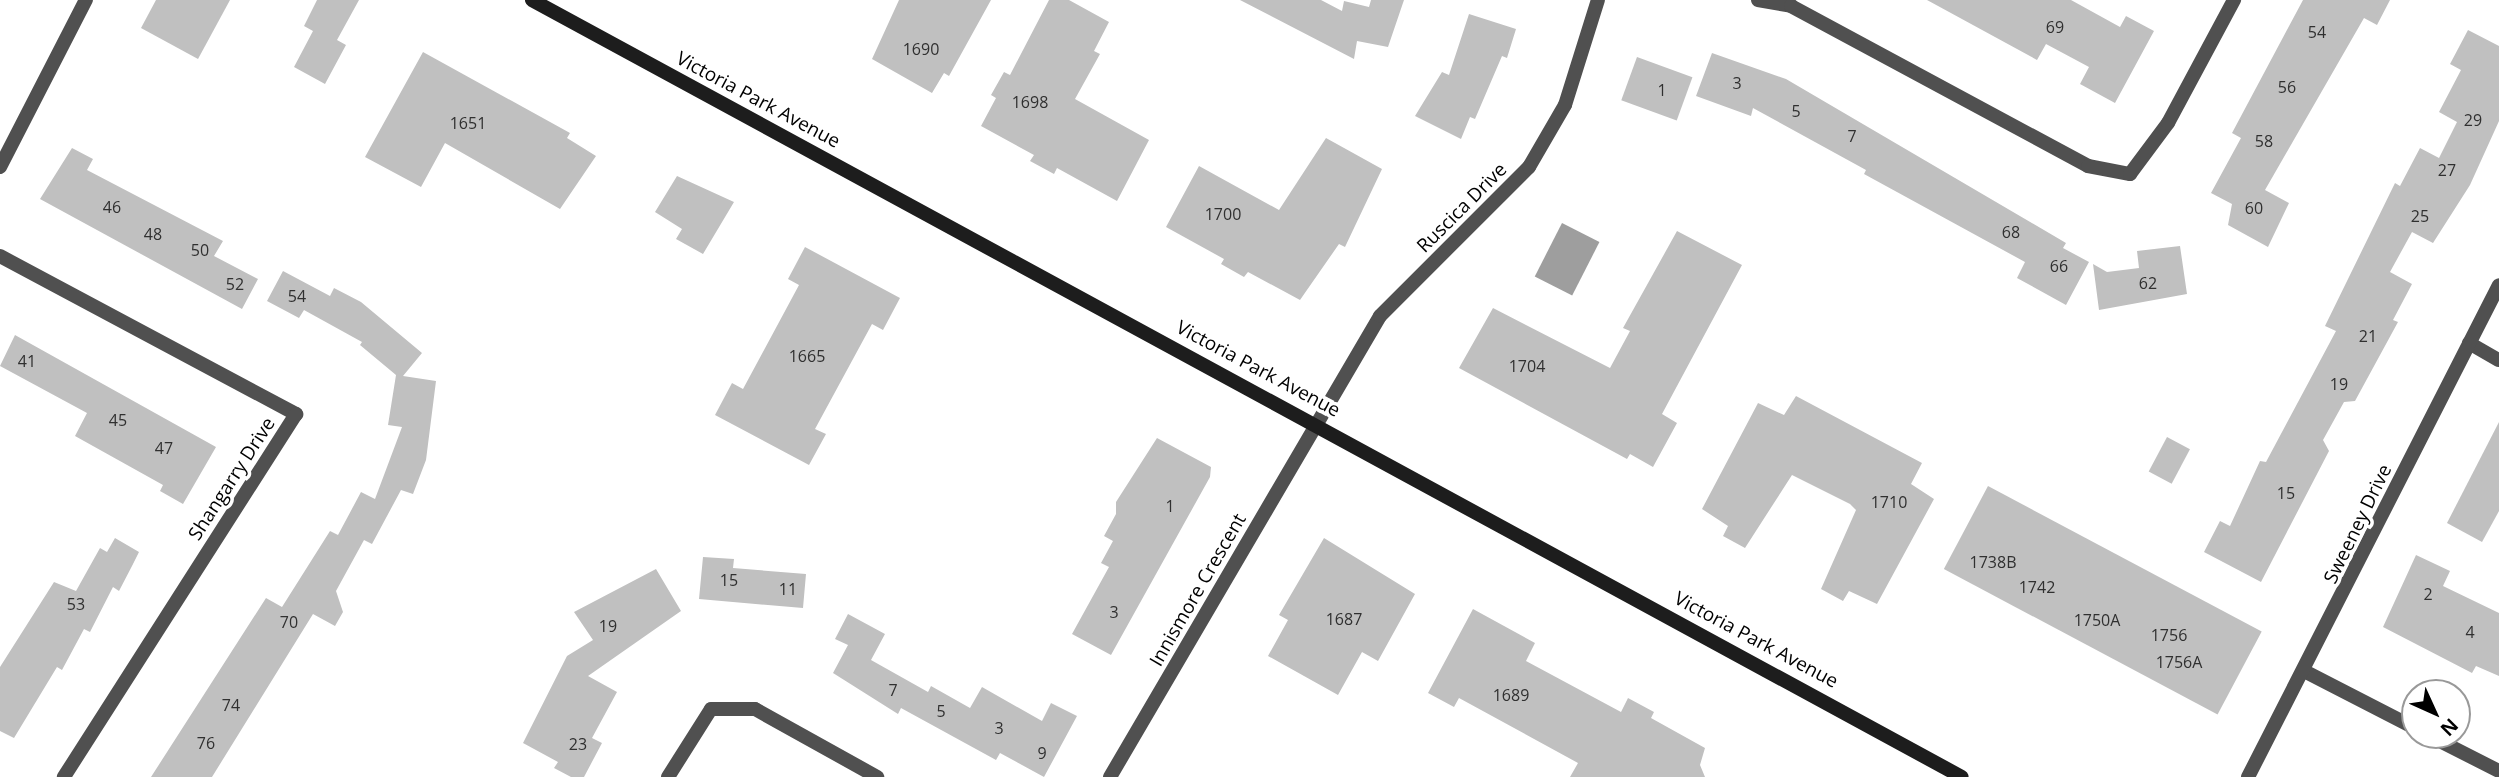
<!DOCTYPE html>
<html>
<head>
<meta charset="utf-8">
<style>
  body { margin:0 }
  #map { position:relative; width:2499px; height:777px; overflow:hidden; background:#fff; font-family:"Open Sans",sans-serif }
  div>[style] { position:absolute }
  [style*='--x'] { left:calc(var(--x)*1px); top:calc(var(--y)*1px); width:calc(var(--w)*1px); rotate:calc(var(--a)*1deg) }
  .water>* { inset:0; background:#9e9e9e; transform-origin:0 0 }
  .building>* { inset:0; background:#c0c0c0; transform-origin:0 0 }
  .minor>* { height:14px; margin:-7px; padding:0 7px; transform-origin:7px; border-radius:7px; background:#505050 }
  .secondary>* { height:14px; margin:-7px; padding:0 7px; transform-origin:7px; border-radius:7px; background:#1d1d1d }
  span { translate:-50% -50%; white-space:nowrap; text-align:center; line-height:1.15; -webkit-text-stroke:7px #fff; paint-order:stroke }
  .number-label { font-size:16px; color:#303030 }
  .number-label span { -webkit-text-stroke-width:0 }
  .street-label { font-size:19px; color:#000 }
  .north { position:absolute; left:2401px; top:679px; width:70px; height:70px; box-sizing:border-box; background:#fff; border:2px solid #999; border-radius:50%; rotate:135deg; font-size:19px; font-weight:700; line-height:28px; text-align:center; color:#000 }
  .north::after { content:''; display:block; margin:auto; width:24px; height:32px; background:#000; clip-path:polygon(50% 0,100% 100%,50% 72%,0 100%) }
</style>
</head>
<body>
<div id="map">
  <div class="water">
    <div style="left:1562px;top:223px;width:42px;height:60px;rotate:27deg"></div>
  </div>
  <div class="building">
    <div style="clip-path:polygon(156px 0,230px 0,198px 59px,141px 28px)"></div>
    <div style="clip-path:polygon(317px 0,359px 0,337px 40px,346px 45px,325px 84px,294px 67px,313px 31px,304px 26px)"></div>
    <div style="clip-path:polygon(899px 0,991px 0,949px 76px,944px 73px,932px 93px,872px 59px)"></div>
    <div style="clip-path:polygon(1049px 0,1069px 0,1109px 22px,1094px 51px,1100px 54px,1075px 99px,1149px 140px,1117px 201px,1057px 168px,1054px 174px,1030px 161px,1034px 155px,981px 126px,996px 98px,991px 95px,1004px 72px,1010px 75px)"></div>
    <div style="clip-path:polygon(1240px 0,1321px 0,1342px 11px,1344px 1px,1369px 7px,1371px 0,1404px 0,1388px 47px,1357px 41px,1354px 59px)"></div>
    <div style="clip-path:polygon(1927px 0,2071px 0,2120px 27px,2126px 16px,2154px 31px,2115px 103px,2080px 84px,2089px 67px,2046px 44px,2037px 60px)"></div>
    <div style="clip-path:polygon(2303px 0,2390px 0,2377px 25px,2364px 18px,2265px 190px,2289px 203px,2268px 247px,2228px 225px,2232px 204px,2211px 193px,2241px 138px,2232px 133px)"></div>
    <div style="clip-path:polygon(1469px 14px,1516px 29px,1507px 58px,1502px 56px,1475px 119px,1470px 117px,1461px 139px,1415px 116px,1442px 72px,1449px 75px)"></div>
    <div style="clip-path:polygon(2468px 30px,2499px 46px,2499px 121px,2470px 185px,2433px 243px,2412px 232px,2390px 272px,2412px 284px,2393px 320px,2398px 322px,2355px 401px,2344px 402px,2323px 440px,2329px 451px,2261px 582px,2204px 552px,2220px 521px,2230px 526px,2260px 461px,2266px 462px,2336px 331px,2325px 326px,2395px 183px,2400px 186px,2420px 148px,2439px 158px,2457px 122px,2439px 112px,2461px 70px,2450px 64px)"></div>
    <div style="clip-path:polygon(423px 52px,570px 133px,567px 138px,596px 156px,560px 209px,445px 143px,421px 187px,365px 157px)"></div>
    <div style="clip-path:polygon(1712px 53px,1786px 79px,2066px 243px,2063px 248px,2089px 262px,2066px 305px,2017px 278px,2025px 262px,1864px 174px,1866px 170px,1753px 108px,1751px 116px,1696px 96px)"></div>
    <div style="left:1637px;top:57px;width:59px;height:46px;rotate:20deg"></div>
    <div style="clip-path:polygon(1326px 138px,1382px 169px,1345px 247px,1339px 244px,1300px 300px,1248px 272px,1244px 277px,1221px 264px,1224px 259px,1166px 227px,1199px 166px,1279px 210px)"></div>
    <div style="clip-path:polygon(72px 148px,93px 159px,87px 170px,223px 241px,214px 256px,258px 279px,242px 309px,40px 199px)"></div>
    <div style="clip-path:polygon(677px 176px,734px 202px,703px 254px,676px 239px,682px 229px,655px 212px)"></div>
    <div style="clip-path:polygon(1677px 231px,1742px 265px,1662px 414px,1677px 423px,1653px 467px,1630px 454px,1627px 459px,1459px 368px,1493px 308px,1610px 368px,1630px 331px,1623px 328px)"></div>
    <div style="clip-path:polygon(2180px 246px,2187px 294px,2099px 310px,2093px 264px,2107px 272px,2139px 268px,2137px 251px)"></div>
    <div style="clip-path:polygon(805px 247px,900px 298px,883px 330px,872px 324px,815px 429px,826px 434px,809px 465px,715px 415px,732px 383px,743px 389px,799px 285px,788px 279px)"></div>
    <div style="clip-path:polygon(283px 271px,330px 296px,334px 288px,361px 302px,422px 353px,403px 376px,436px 381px,426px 460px,413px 494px,401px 490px,372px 544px,364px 540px,336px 591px,343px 612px,335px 626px,313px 614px,212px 777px,151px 777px,266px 598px,282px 607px,330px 531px,338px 535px,361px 492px,375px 499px,402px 427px,388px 425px,396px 375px,360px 345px,362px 342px,304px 310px,299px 318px,267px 301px)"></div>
    <div style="clip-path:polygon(15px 335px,216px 447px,183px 504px,160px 491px,163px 485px,75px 436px,87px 413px,0 366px)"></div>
    <div style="clip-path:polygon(1796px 396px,1922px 463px,1911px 484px,1934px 499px,1877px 604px,1849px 591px,1843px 601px,1821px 589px,1856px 510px,1850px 504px,1792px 475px,1745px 548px,1723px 536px,1728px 526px,1702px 509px,1758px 403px,1784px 415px)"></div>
    <div style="clip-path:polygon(2499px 422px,2499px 511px,2482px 542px,2447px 523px)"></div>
    <div style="left:2167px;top:437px;width:26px;height:39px;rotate:28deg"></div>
    <div style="clip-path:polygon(1157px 438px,1211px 467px,1210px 477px,1111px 655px,1072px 634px,1109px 567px,1101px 563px,1113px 541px,1104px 536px,1116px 514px,1116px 502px)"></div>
    <div style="left:1988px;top:486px;width:310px;height:94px;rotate:28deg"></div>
    <div style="clip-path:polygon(115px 538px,139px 552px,132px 566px,119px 591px,113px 587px,90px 632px,84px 629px,62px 670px,57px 667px,14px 738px,0 731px,0 667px,54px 582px,76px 591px,100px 548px,107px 552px)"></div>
    <div style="clip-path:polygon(1324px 538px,1415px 594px,1378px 661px,1362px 652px,1338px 695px,1268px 656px,1288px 620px,1279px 615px)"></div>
    <div style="clip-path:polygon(2416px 555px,2450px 571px,2443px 586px,2499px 613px,2499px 676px,2476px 666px,2472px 673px,2383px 627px)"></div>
    <div style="clip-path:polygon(703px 557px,734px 559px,733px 568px,806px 574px,803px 608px,699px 599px)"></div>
    <div style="clip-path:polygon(656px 569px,681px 611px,588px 676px,617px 692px,592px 738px,602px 743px,584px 777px,571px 777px,554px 768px,558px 762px,523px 743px,567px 656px,593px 640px,574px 612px)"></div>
    <div style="clip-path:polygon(1473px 609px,1535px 643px,1526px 661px,1621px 712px,1628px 698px,1654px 712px,1651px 718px,1705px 748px,1700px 765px,1705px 777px,1570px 777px,1578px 763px,1459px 698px,1454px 707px,1428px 693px)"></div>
    <div style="clip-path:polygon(848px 614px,885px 634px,871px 660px,928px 692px,931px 686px,970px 708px,982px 687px,1042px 721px,1051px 703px,1077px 716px,1044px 777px,1000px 753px,996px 760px,901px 708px,898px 714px,833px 673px,848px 645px,835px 639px)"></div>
  </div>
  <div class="minor">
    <div style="--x:1758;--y:0;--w:34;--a:10"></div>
    <div style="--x:1791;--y:6;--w:337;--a:28.3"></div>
    <div style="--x:2088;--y:166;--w:43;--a:10.8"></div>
    <div style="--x:2130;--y:174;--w:64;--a:-53.3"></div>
    <div style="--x:2168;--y:123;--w:140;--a:-61.8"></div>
    <div style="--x:0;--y:167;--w:188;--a:-62.8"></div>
    <div style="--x:0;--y:256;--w:336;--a:28.1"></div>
    <div style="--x:296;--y:414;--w:431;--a:122.6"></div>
    <div style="--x:2469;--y:343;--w:34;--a:30"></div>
    <div style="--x:2306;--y:672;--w:123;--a:27.2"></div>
    <div style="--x:2428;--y:735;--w:80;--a:26.9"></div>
    <div style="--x:668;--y:777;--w:80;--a:-57.7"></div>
    <div style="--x:711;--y:709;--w:44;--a:0"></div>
    <div style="--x:755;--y:709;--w:140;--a:29.1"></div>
    <div style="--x:1110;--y:777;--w:534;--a:-59.64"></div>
    <div style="--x:1380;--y:316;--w:211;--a:-45"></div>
    <div style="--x:1529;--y:167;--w:72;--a:-59.9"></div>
    <div style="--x:1565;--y:105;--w:110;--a:-72.6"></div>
    <div style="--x:2248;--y:777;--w:552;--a:-62.97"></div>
  </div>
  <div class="secondary">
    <div style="--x:532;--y:0;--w:1627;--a:28.52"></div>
  </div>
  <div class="number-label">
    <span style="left:2055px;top:27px">69</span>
    <span style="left:2317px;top:32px">54</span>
    <span style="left:921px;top:49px">1690</span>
    <span style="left:1737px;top:83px">3</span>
    <span style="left:2287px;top:87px">56</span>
    <span style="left:1662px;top:90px">1</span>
    <span style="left:1030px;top:102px">1698</span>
    <span style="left:1796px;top:111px">5</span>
    <span style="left:2473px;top:120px">29</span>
    <span style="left:468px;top:123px">1651</span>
    <span style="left:1852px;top:136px">7</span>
    <span style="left:2264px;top:141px">58</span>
    <span style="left:2447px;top:170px">27</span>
    <span style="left:112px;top:207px">46</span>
    <span style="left:2254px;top:208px">60</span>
    <span style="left:1223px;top:214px">1700</span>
    <span style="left:2420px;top:216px">25</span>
    <span style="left:2011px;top:232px">68</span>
    <span style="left:153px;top:234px">48</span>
    <span style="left:200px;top:250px">50</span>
    <span style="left:2059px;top:266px">66</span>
    <span style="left:2148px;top:283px">62</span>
    <span style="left:235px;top:284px">52</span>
    <span style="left:297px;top:296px">54</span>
    <span style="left:2368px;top:336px">21</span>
    <span style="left:807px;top:356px">1665</span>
    <span style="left:27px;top:361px">41</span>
    <span style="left:1527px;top:366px">1704</span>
    <span style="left:2339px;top:384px">19</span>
    <span style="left:118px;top:420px">45</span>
    <span style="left:164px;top:448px">47</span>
    <span style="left:2286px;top:493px">15</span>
    <span style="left:1889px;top:502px">1710</span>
    <span style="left:1170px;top:506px">1</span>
    <span style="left:1993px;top:562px">1738B</span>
    <span style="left:729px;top:580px">15</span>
    <span style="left:2037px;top:587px">1742</span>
    <span style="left:788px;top:589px">11</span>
    <span style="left:2428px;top:594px">2</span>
    <span style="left:76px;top:604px">53</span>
    <span style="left:1114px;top:612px">3</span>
    <span style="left:1344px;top:619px">1687</span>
    <span style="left:2097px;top:620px">1750A</span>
    <span style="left:289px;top:622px">70</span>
    <span style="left:608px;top:626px">19</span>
    <span style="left:2470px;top:632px">4</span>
    <span style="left:2169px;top:635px">1756</span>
    <span style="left:2179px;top:662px">1756A</span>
    <span style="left:893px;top:690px">7</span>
    <span style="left:1511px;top:695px">1689</span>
    <span style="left:231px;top:705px">74</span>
    <span style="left:941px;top:711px">5</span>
    <span style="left:999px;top:728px">3</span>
    <span style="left:206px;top:743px">76</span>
    <span style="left:578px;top:744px">23</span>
    <span style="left:1042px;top:753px">9</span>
  </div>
  <div class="street-label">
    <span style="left:758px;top:100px;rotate:28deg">Victoria Park Avenue</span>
    <span style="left:1462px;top:208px;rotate:-45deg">Ruscica Drive</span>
    <span style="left:1258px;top:369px;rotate:28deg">Victoria Park Avenue</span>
    <span style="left:232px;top:479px;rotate:-57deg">Shangarry Drive</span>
    <span style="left:2358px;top:524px;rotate:-64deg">Sweeney Drive</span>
    <span style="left:1198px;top:590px;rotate:-60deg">Innismore Crescent</span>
    <span style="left:1756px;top:640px;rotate:28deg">Victoria Park Avenue</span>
  </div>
  <div class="north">N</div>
</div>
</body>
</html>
